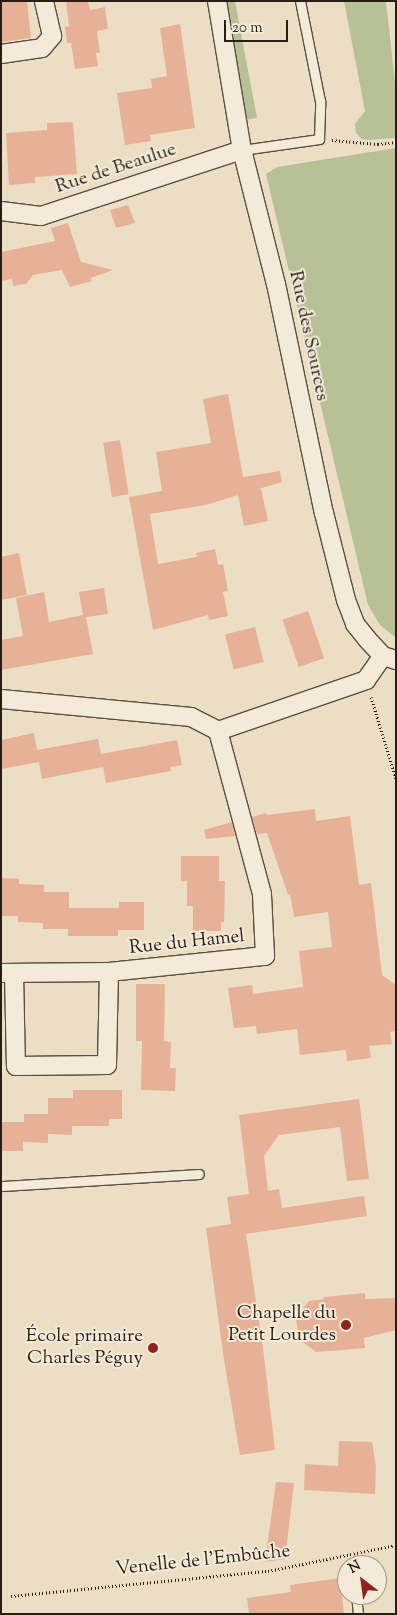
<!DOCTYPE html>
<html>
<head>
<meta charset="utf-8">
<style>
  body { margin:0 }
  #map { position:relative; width:397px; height:1615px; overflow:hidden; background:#ecdec5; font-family:"Sorts Mill Goudy",serif }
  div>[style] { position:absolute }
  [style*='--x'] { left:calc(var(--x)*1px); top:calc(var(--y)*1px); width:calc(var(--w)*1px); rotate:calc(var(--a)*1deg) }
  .green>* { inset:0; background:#b7c195 }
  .building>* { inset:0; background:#e6b197; transform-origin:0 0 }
  .path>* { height:3px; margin-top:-1.5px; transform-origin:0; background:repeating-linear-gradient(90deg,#2a1e14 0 1px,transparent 0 3.5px) }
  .roads { filter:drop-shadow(1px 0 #5a4e40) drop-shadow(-1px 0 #5a4e40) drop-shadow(0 1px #5a4e40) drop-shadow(0 -1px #5a4e40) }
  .lane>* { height:9px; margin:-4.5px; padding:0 4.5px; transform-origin:4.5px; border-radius:4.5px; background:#f3ead9 }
  .street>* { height:18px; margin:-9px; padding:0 9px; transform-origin:9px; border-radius:9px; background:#f3ead9 }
  .dots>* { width:14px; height:14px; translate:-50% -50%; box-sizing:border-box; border:2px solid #f3ead9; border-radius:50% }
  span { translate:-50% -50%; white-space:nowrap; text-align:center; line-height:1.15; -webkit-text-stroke:4px #f3ead9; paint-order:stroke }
  .street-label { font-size:19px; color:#2a1e14 }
  .poi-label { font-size:19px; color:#2a1e14 }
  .right { translate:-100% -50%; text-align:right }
  .frame { position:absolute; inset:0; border:2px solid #2a1e14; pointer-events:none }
  .north { position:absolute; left:337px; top:1555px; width:50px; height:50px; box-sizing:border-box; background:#f3ead9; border:1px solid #a3988a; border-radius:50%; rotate:330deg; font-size:14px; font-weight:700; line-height:20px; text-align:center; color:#2a1e14 }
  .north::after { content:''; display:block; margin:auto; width:18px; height:22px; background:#8f2418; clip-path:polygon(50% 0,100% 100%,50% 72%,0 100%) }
  .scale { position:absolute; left:224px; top:20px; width:64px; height:22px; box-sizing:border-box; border:2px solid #2a1e14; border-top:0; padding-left:6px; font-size:15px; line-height:18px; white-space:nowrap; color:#2a1e14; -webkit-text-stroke:4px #f3ead9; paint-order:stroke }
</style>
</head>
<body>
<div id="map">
  <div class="green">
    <div style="clip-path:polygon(225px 1px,235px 1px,257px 118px,245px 120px)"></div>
    <div style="clip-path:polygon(344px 1px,386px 1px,396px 91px,396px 138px,367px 140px,362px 139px,356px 133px,355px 124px,365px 111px)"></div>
    <div style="clip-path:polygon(396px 148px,396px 638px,380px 625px,368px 605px,266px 174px,277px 167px)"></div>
  </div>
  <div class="building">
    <div style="clip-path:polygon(1px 1px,27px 1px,31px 38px,1px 42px)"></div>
    <div style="clip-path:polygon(66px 1px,88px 1px,90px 10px,105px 7px,108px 29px,97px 31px,100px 53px,96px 53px,98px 66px,75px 69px,71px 43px,67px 43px,65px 27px,69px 26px)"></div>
    <div style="clip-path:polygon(180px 24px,195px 128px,150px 135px,151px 141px,125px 145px,117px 93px,152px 88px,151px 79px,167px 76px,160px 28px)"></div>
    <div style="clip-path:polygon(73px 122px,77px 174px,35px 177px,35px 183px,9px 185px,6px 133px,47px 130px,47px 123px)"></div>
    <div style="clip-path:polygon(128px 205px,135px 223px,116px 228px,110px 210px)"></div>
    <div style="clip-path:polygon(68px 223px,81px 262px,113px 270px,91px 278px,92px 281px,70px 287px,62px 270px,33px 275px,26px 284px,13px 286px,12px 279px,1px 281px,1px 252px,55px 241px,51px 228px)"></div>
    <div style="clip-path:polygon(228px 394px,243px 477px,280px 471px,282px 482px,255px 490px,261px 489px,268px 521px,244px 526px,238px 495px,206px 505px,150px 514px,158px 564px,197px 557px,196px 553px,215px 549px,218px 565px,223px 564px,228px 591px,223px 592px,228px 616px,209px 620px,208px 615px,153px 630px,129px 497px,162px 491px,156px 452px,211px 443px,203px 399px)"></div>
    <div style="left:120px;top:440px;width:55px;height:17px;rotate:81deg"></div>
    <div style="clip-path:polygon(19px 553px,27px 595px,1px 600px,1px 557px)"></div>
    <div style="clip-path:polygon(104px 588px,108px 614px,86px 617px,93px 654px,1px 670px,1px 640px,23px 636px,16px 598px,44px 592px,49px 622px,83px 615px,79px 592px)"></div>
    <div style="left:308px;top:611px;width:50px;height:27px;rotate:71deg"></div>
    <div style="left:255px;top:627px;width:36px;height:31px;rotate:76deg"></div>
    <div style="clip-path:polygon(34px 733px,37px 750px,98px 739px,101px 754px,177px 740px,182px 765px,170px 767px,171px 771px,106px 783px,103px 767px,42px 779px,39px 762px,1px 769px,1px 740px)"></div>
    <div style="clip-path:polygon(315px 809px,316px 821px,350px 816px,359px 885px,371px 883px,382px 975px,396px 985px,396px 1031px,390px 1032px,392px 1044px,369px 1046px,371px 1058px,347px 1061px,346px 1050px,300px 1055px,297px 1029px,257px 1034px,256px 1026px,234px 1028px,228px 988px,252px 985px,253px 994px,303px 987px,299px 951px,332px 947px,328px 912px,294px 917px,290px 894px,288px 895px,267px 833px,257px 834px,252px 817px,266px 813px,267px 815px)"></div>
    <div style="clip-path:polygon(232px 822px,235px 836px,206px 839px,204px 830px)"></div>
    <div style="clip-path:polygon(181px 856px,219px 856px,219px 881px,225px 881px,224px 922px,221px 922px,221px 931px,193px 931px,193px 906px,187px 906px,187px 881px,181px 881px)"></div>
    <div style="clip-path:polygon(1px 878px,19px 879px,19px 884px,44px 885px,44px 892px,69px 892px,69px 908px,119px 908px,119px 902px,144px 902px,144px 930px,118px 930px,118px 936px,68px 936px,68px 929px,43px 929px,43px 923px,18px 922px,18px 916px,1px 916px)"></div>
    <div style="clip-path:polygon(136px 984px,165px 984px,164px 1041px,171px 1042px,170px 1068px,176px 1068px,175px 1091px,141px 1090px,142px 1041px,136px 1041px)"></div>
    <div style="clip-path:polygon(73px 1090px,122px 1090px,122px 1119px,109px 1119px,109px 1126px,72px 1126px,72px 1135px,48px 1134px,48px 1143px,23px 1142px,23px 1151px,1px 1151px,1px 1122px,24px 1122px,24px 1114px,48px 1114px,48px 1098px,73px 1098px)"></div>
    <div style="clip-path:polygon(359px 1099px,369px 1179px,347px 1181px,340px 1127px,279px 1135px,264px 1156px,268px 1191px,279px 1189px,282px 1208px,364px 1196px,367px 1216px,246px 1234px,263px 1348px,275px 1450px,240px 1455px,223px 1353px,206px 1228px,231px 1224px,227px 1197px,249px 1194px,239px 1115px)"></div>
    <div style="clip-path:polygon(365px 1293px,365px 1299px,396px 1298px,396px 1330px,364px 1338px,365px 1348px,331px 1351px,316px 1352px,299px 1339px,296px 1318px,309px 1301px,324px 1299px,324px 1297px)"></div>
    <div style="clip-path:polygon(339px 1441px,372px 1442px,376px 1467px,375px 1494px,304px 1490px,305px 1464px,338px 1466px)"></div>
    <div style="clip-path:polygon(276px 1482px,294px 1483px,285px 1559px,265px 1562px)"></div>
    <div style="clip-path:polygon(340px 1578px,344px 1614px,249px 1614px,247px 1598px,291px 1592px,290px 1585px)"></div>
  </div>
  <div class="path">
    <div style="--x:332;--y:140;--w:46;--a:5"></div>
    <div style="--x:378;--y:144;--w:18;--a:-6"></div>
    <div style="--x:371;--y:697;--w:86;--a:73"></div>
    <div style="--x:11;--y:1596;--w:258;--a:-5.6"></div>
    <div style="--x:268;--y:1571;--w:131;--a:-11.5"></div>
  </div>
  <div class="roads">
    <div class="lane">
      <div style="--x:242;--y:150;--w:78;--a:-8.1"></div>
      <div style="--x:319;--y:139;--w:38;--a:-88"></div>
      <div style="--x:320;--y:101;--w:102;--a:-101.3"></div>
      <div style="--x:1;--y:1186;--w:198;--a:-3.5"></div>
      <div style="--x:356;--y:1595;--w:19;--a:84"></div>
    </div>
    <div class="street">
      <div style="--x:217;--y:1;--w:151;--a:80.5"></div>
      <div style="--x:242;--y:150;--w:138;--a:75.8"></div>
      <div style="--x:276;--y:284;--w:234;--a:78.2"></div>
      <div style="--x:324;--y:513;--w:90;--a:75.8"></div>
      <div style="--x:346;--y:600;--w:26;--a:69"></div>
      <div style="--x:355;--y:624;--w:19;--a:51"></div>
      <div style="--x:367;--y:639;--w:23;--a:47"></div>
      <div style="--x:383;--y:656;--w:14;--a:17"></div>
      <div style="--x:1;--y:54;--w:41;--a:-8.3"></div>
      <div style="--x:42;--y:48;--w:16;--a:-50"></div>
      <div style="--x:52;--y:36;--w:36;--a:-103"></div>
      <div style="--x:1;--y:211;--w:40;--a:7.1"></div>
      <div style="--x:41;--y:216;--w:212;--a:-18.2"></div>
      <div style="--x:1;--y:699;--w:191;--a:5.4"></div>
      <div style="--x:191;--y:717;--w:30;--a:27"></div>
      <div style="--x:218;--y:731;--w:157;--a:-19"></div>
      <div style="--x:366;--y:680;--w:29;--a:-55"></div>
      <div style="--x:1;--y:973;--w:108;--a:-0.5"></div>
      <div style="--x:109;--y:972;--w:157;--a:-5.9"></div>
      <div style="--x:265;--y:956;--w:62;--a:-92.8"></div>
      <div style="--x:262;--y:894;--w:169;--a:-105.1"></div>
      <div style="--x:14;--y:973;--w:93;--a:88.8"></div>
      <div style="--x:16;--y:1066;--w:91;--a:-0.6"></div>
      <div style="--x:107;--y:1065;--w:93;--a:-88.8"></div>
    </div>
  </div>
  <div class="dots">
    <div style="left:346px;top:1325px;background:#8f2418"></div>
    <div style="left:153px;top:1348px;background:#8f2418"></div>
  </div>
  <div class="street-label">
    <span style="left:116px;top:169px;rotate:-18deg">Rue de Beaulue</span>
    <span style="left:308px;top:336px;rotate:78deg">Rue des Sources</span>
    <span style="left:187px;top:943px;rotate:-6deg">Rue du Hamel</span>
    <span style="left:203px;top:1561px;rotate:-6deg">Venelle de l'Embûche</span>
  </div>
  <div class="poi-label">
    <span class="right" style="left:336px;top:1325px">Chapelle du<br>Petit Lourdes</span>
    <span class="right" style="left:143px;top:1348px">École primaire<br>Charles Péguy</span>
  </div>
  <div class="frame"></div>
  <div class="north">N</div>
  <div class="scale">20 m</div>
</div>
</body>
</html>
